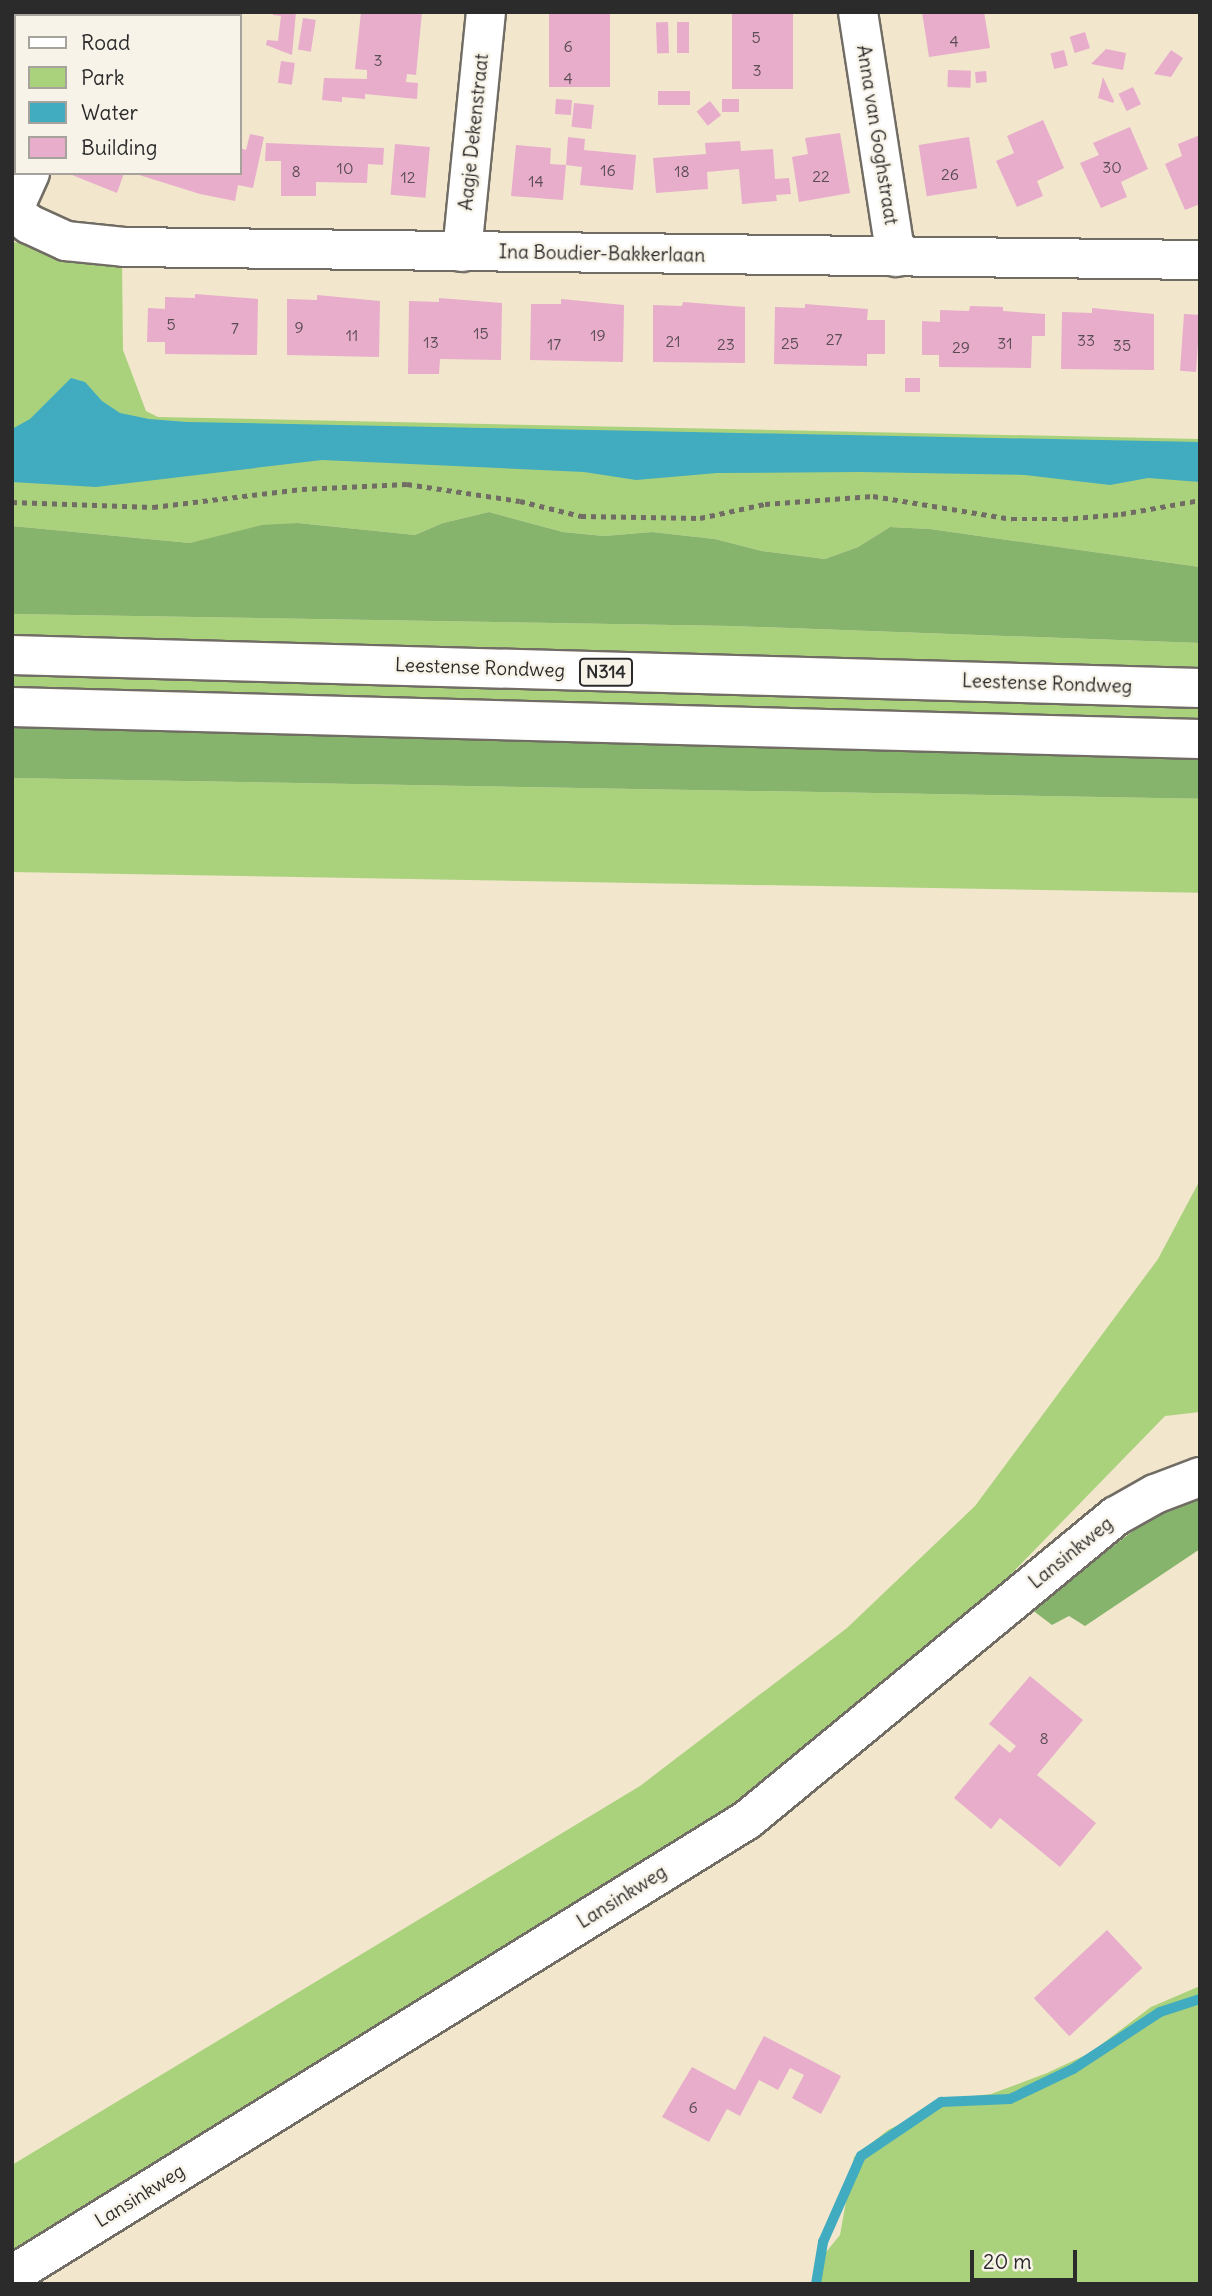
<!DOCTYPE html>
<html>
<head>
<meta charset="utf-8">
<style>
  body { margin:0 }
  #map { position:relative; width:1212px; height:2296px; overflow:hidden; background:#f2e6cd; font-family:Delius,sans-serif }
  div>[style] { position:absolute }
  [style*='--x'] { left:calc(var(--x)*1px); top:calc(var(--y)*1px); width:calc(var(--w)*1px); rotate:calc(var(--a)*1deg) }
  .green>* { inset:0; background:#aad27d; transform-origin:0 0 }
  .forest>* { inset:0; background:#87b46c; transform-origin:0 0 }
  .water>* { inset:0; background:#41abc0 }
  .stream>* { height:10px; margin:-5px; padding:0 5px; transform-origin:5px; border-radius:5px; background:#41abc0 }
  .building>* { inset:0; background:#e7adcb; transform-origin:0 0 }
  .path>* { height:4.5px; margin-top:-2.25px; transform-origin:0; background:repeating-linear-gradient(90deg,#716c64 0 5px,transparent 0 10px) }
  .roads { filter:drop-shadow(2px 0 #716c64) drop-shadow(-2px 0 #716c64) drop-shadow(0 2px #716c64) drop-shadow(0 -2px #716c64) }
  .street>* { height:38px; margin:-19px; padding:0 19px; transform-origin:19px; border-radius:19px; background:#fff }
  .primary>* { height:38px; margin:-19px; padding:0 19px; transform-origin:19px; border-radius:19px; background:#fff }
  span { translate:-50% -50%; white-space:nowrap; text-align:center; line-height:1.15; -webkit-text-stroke:5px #f7f3e8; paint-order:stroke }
  .number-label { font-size:16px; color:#5a4c53 }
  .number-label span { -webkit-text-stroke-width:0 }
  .shield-label span { padding:2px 5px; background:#f7f3e8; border:2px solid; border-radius:5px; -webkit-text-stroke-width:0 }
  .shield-label { font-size:18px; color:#2b2b2b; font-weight:700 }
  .street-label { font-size:19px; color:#2b2b2b }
  .frame { position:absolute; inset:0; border:14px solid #2b2b2b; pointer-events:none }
  .legend { position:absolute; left:14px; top:14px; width:228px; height:161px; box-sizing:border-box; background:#f7f3e8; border:2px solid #a5a39c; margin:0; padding:9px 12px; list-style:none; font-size:21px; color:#2b2b2b }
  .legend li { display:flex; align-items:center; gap:14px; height:35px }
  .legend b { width:35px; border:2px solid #a5a39c }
  .scale { position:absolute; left:970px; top:2250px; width:107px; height:32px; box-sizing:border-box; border:4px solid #2b2b2b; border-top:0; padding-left:9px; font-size:21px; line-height:24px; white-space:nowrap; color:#2b2b2b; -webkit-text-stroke:5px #f7f3e8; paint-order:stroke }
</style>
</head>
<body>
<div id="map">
  <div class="green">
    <div style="clip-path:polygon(12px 12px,68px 12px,66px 16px,16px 16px,16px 143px,12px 143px)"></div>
    <div style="clip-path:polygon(13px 242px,122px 260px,123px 350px,146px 411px,158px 417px,1200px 439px,1200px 567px,930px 529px,890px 527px,858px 547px,825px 559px,762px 551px,715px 539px,652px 532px,604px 536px,563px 532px,489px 512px,443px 523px,415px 535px,298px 523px,190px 543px,12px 526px)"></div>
    <div style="clip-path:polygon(12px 614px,732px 626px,1200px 643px,1200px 674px,12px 639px)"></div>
    <div style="left:12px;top:667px;width:1188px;height:28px;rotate:2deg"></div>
    <div style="left:12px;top:778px;width:1188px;height:94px;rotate:1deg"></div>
    <div style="clip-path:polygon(1200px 1180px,1200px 1412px,1165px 1416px,910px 1678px,651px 1869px,12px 2253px,12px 2165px,640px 1786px,847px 1628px,975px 1506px,1158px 1259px)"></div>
    <div style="clip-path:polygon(1200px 1986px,1200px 2284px,813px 2284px,822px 2257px,840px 2235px,854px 2157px,888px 2130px,955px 2098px,991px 2094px,1047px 2073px,1090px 2053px,1151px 2007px)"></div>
  </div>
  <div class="forest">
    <div style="clip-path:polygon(489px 512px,563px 532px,604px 536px,652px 532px,715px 539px,762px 551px,825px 559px,858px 547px,890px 527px,930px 529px,1200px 567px,1200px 643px,732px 626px,12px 614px,12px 526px,190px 543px,262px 525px,298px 523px,415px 535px,443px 523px)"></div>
    <div style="left:12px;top:722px;width:1188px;height:56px;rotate:1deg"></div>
    <div style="clip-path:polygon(1200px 1497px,1200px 1549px,1085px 1626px,1069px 1616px,1052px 1625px,1031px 1609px,1146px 1521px)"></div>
  </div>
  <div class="water">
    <div style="clip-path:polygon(71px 378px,85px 382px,102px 401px,120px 413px,149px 419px,187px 422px,1200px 442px,1200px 482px,1148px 478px,1110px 485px,1025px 475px,860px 472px,717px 473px,636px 480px,584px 472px,322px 460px,96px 487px,12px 482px,12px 429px,30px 419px)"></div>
  </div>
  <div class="stream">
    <div style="--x:816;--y:2284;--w:43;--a:-80.5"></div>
    <div style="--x:823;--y:2242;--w:94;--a:-66.2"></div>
    <div style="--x:861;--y:2156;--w:97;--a:-34"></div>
    <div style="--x:941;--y:2102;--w:69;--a:-2.5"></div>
    <div style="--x:1010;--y:2099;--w:70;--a:-25.5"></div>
    <div style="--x:1073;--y:2069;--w:104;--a:-33.2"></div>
    <div style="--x:1160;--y:2012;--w:42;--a:-18"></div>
  </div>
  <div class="building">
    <div style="left:199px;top:12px;width:4px;height:62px;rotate:104deg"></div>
    <div style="clip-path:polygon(273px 12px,296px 12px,292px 55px,266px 45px,267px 40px,278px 41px,281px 16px,273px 15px)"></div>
    <div style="clip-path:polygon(361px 12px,422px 12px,416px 75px,407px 74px,406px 82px,418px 83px,417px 99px,365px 94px,365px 99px,342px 97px,342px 102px,322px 100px,324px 78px,367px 79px,367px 70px,355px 69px)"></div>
    <div style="left:549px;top:12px;width:61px;height:75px"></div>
    <div style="left:732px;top:12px;width:61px;height:77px"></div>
    <div style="clip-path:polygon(922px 12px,984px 12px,990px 48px,929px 57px)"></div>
    <div style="left:303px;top:18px;width:13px;height:32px;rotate:9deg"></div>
    <div style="left:668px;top:22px;width:31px;height:12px;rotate:88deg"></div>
    <div style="left:677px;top:22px;width:12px;height:31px"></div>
    <div style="left:1085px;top:32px;width:17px;height:16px;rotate:73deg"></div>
    <div style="clip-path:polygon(1106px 49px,1126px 53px,1123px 70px,1091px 64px)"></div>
    <div style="left:1064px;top:50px;width:16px;height:14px;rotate:76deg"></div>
    <div style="clip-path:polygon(1171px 50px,1183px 58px,1171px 77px,1154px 74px)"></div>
    <div style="left:281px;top:61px;width:14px;height:22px;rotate:8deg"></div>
    <div style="left:948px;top:70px;width:23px;height:17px;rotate:2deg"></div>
    <div style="left:986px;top:71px;width:11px;height:11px;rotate:85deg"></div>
    <div style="clip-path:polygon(1103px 77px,1114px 101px,1113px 103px,1098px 98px)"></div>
    <div style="left:1133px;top:87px;width:19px;height:16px;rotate:65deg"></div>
    <div style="left:658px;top:91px;width:32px;height:14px"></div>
    <div style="left:556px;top:99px;width:16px;height:15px;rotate:4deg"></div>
    <div style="left:739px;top:99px;width:13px;height:17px;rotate:90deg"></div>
    <div style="left:710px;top:101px;width:18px;height:17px;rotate:52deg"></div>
    <div style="left:574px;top:103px;width:20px;height:24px;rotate:6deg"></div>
    <div style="clip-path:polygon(1043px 120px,1064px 168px,1037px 181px,1043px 196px,1017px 207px,996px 161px,1014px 153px,1007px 136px)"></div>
    <div style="clip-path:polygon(1130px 127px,1148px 169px,1121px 182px,1127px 197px,1101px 208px,1080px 163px,1099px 155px,1093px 143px)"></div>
    <div style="clip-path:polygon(840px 133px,850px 193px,799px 202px,792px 157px,808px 154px,805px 138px)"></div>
    <div style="clip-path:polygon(250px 134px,264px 137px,253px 188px,238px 185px,235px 201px,200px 194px,136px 174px,240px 173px,240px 148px,246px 150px)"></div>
    <div style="clip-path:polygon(1200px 135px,1200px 204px,1185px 210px,1165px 164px,1182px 156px,1178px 144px)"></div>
    <div style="clip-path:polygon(568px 137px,585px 139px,584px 150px,636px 155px,633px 190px,580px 185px,582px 167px,566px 165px)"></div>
    <div style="left:969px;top:137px;width:52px;height:51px;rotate:81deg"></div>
    <div style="clip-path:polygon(740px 141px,741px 151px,773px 149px,775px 179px,789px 178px,791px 194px,776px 195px,777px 201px,742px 204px,739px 169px,707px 172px,708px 189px,656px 193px,653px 158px,706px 154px,705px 143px)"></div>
    <div style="clip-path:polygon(266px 143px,384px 148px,383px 165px,368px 164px,367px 183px,316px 182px,316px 196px,281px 196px,281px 161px,265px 161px)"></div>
    <div style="left:395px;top:144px;width:35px;height:51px;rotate:5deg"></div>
    <div style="clip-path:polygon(516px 145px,551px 148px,550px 164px,566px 165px,563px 200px,511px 196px)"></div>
    <div style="clip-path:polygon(67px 173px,124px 173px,117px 193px)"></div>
    <div style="clip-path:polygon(195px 294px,258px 299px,257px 355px,165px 354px,165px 342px,147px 342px,148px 308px,165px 309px,165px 297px,195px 298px)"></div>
    <div style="clip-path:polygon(317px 295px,380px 301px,379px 357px,287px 355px,287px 299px,317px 300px)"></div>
    <div style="clip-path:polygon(439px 298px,502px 303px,501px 360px,440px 359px,439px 374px,408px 374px,409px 301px,439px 302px)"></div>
    <div style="clip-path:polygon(561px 299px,624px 305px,623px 362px,530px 360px,531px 304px,561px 304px)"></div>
    <div style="clip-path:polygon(683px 302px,745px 307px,745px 363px,653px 362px,653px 305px,682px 306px)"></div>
    <div style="clip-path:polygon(805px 304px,868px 309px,867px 320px,885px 320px,885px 354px,867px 354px,867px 366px,774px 364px,775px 307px,805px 308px)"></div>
    <div style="clip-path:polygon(970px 306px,1003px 307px,1003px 311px,1045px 314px,1045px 336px,1032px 336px,1031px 368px,939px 367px,939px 355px,922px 355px,922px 321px,940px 322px,940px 310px,969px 311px)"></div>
    <div style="clip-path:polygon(1092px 308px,1154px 314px,1154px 370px,1061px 369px,1062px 312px,1092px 313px)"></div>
    <div style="left:1184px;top:314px;width:16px;height:57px;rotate:4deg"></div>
    <div style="left:905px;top:378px;width:15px;height:14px"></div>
    <div style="clip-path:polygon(1030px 1676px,1083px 1720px,1037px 1775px,1096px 1823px,1060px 1867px,1000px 1818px,991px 1829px,954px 1798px,999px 1744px,1010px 1753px,1016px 1746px,989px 1724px)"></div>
    <div style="left:1107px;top:1930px;width:52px;height:100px;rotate:47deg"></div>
    <div style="clip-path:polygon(764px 2036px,841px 2076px,821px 2114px,792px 2098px,804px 2075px,790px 2068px,778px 2090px,759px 2080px,740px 2116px,727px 2109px,709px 2142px,662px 2117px,692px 2067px,735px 2090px)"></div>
  </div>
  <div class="path">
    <div style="--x:12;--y:502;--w:141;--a:2"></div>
    <div style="--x:153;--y:507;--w:150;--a:-6.9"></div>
    <div style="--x:302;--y:489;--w:105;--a:-2.7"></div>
    <div style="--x:407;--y:484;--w:114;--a:8.6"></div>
    <div style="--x:520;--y:501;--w:63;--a:13.8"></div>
    <div style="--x:581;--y:516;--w:119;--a:1"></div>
    <div style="--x:700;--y:518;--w:66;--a:-12.2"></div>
    <div style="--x:765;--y:504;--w:108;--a:-4.2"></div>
    <div style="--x:873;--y:496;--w:141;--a:9.4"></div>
    <div style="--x:1012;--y:519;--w:51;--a:0"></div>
    <div style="--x:1063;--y:519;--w:58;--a:-4.9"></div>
    <div style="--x:1121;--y:514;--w:80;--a:-10"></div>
  </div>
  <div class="roads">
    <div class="street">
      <div style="--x:858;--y:12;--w:248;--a:81.2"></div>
      <div style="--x:85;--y:16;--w:4;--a:-76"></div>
      <div style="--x:13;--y:211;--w:21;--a:39"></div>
      <div style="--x:29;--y:224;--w:41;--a:24.7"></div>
      <div style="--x:66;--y:241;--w:58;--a:5.9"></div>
      <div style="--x:124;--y:247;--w:1076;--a:0.69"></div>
      <div style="--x:12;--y:213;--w:44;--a:-65.8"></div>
      <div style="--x:462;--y:252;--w:241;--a:-84.3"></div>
      <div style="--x:12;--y:2275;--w:864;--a:-31.76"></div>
      <div style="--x:747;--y:1820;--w:478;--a:-39.5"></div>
      <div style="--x:1116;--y:1516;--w:45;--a:-29.4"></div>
      <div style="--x:1155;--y:1494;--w:48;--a:-20.7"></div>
    </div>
    <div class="primary">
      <div style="--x:12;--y:655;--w:1188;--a:1.59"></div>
      <div style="--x:12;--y:707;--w:1188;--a:1.54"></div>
    </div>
  </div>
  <div class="number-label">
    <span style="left:756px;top:37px">5</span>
    <span style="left:954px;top:41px">4</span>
    <span style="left:568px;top:46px">6</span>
    <span style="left:378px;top:60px">3</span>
    <span style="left:757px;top:70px">3</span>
    <span style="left:568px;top:78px">4</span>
    <span style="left:1112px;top:167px">30</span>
    <span style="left:345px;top:168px">10</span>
    <span style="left:608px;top:170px">16</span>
    <span style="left:296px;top:171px">8</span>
    <span style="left:682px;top:171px">18</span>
    <span style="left:950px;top:174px">26</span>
    <span style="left:821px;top:176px">22</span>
    <span style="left:408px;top:177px">12</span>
    <span style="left:536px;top:181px">14</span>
    <span style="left:171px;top:324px">5</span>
    <span style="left:299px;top:327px">9</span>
    <span style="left:235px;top:328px">7</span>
    <span style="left:481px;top:333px">15</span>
    <span style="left:352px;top:335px">11</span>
    <span style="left:598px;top:335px">19</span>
    <span style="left:834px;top:339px">27</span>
    <span style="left:1086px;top:340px">33</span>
    <span style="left:673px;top:341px">21</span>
    <span style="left:431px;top:342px">13</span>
    <span style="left:790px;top:343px">25</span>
    <span style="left:1005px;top:343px">31</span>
    <span style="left:554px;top:344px">17</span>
    <span style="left:726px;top:344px">23</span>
    <span style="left:1122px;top:345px">35</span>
    <span style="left:961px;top:347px">29</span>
    <span style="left:1044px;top:1738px">8</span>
    <span style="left:693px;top:2107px">6</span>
  </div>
  <div class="shield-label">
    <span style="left:606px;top:672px">N314</span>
  </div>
  <div class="street-label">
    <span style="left:474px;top:132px;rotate:-84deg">Aagje Dekenstraat</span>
    <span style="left:877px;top:135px;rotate:81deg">Anna van Goghstraat</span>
    <span style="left:602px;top:254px;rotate:1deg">Ina Boudier-Bakkerlaan</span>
    <span style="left:480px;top:668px;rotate:2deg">Leestense Rondweg</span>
    <span style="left:1047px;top:684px;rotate:2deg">Leestense Rondweg</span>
    <span style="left:1071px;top:1553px;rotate:-39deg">Lansinkweg</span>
    <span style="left:622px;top:1897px;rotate:-32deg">Lansinkweg</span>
    <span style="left:140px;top:2196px;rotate:-32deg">Lansinkweg</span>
  </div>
  <div class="frame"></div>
  <ul class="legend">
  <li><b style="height:9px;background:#fff"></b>Road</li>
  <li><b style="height:19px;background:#aad27d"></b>Park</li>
  <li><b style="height:19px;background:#41abc0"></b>Water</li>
  <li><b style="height:19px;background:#e7adcb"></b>Building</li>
  </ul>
  <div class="scale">20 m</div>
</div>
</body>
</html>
